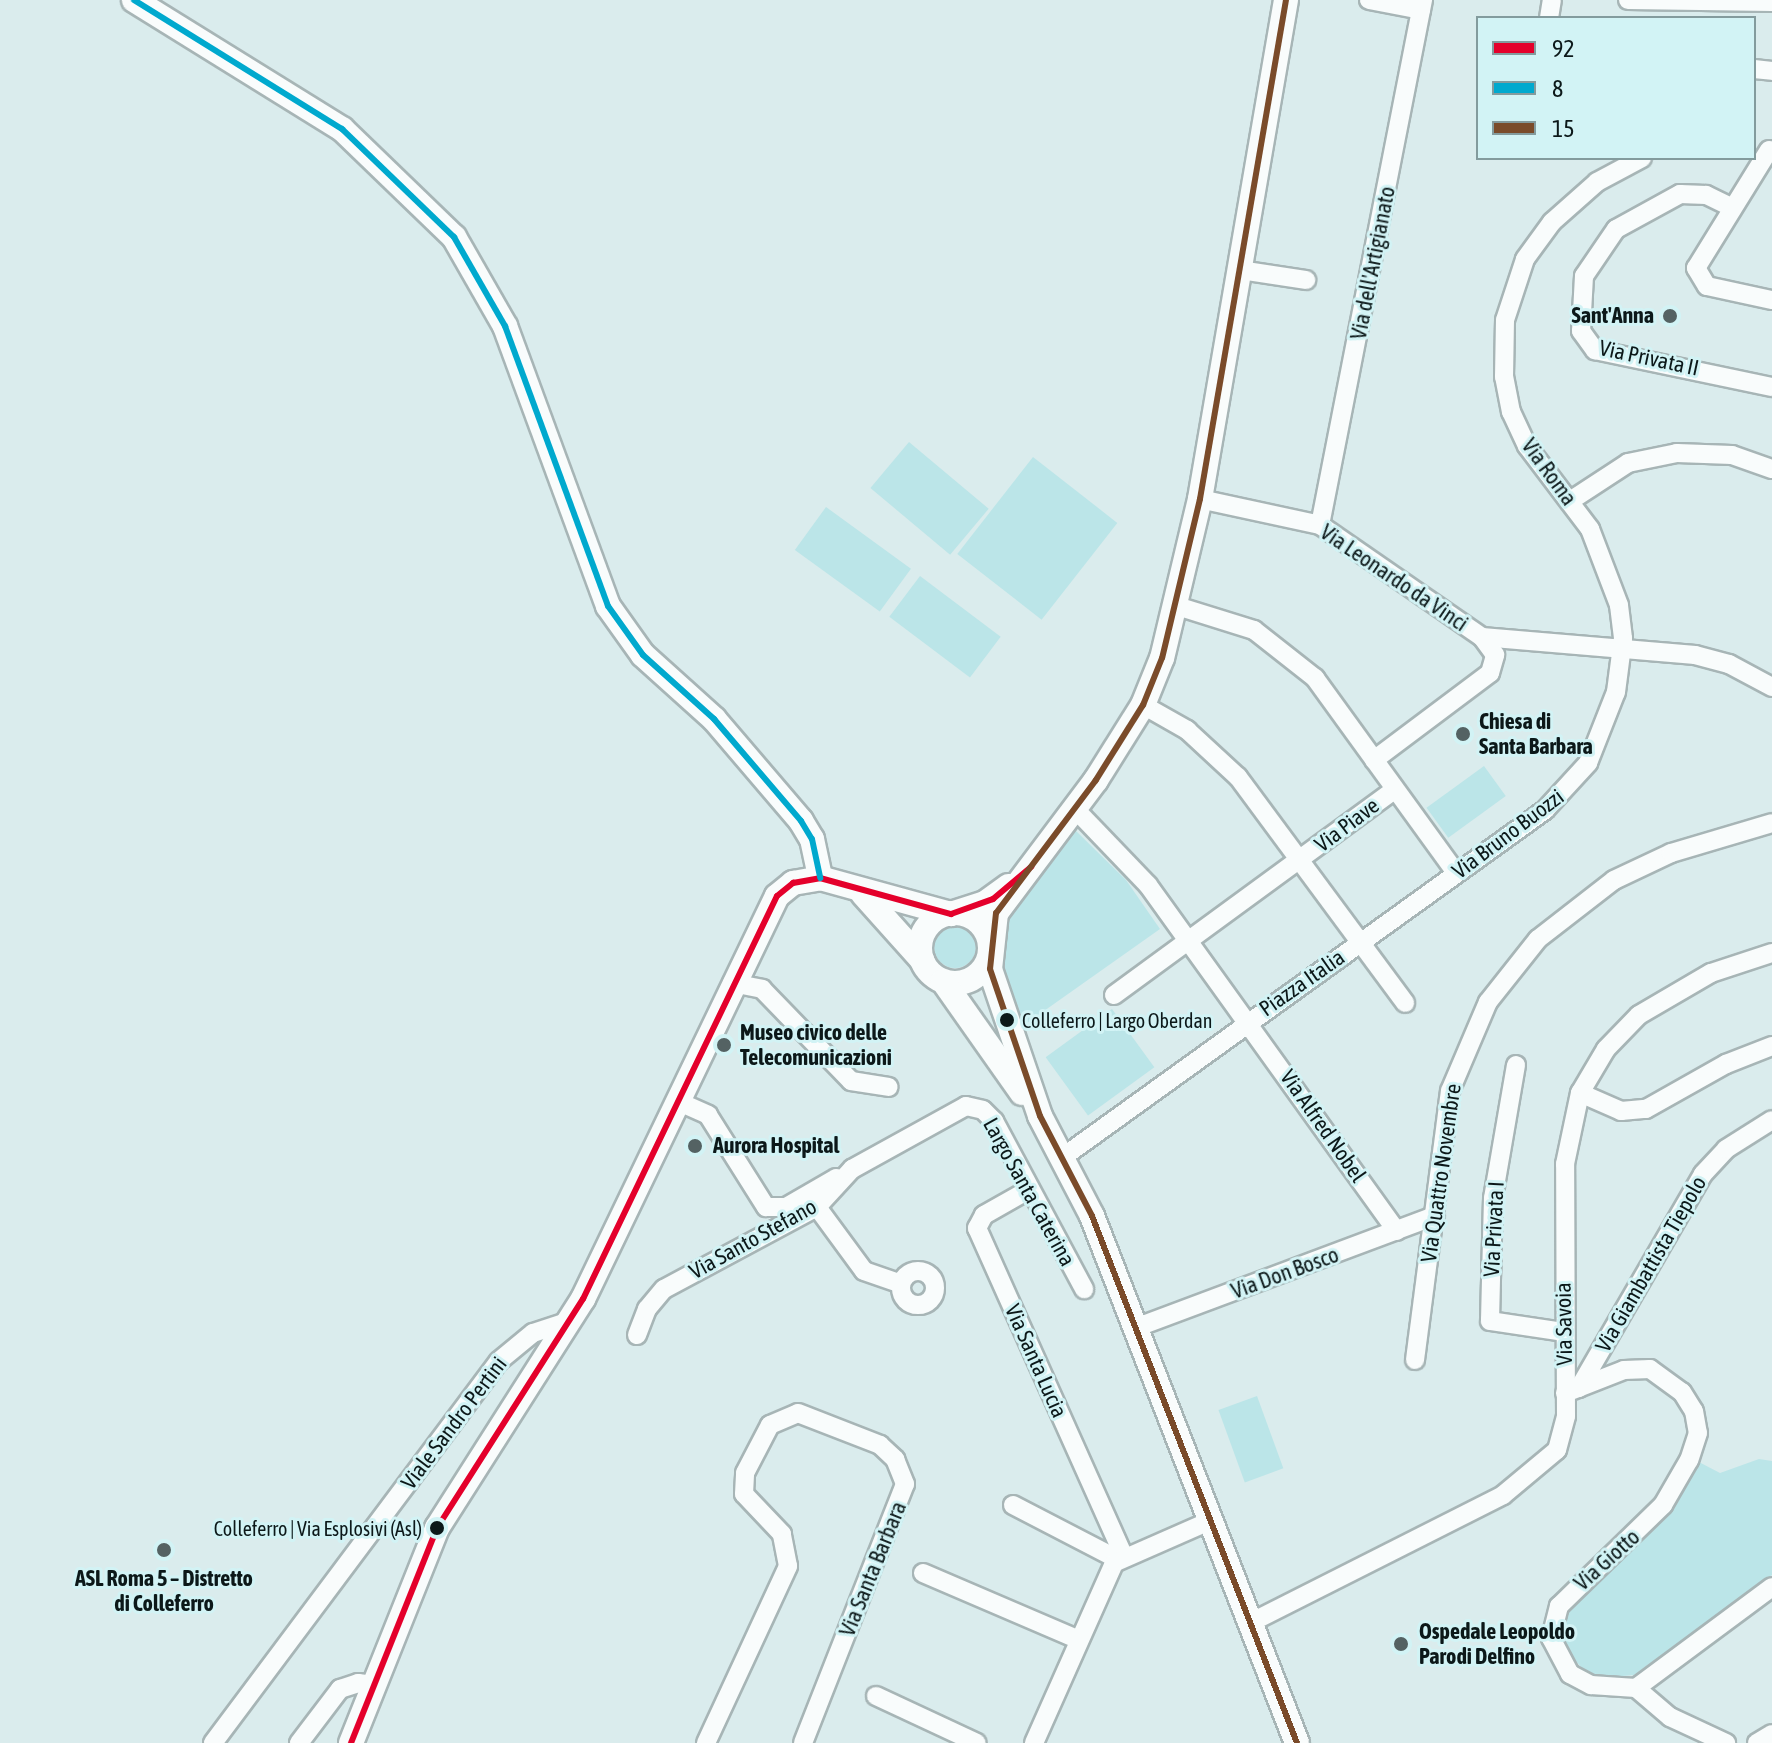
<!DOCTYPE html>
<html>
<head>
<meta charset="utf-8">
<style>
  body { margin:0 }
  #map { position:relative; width:1772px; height:1743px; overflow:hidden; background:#daeced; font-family:"Asap Condensed",sans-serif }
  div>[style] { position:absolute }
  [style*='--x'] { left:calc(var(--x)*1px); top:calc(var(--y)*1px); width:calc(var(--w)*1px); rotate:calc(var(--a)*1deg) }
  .green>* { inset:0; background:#bbe5e8; transform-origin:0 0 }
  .round { border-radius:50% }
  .roads { filter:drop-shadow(2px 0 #a7b5b6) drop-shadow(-2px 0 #a7b5b6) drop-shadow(0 2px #a7b5b6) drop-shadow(0 -2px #a7b5b6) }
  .street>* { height:18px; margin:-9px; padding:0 9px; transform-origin:9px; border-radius:9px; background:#f9fcfc }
  .street>.ring { margin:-9px; padding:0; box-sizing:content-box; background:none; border:18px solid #f9fcfc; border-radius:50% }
  .secondary>* { height:24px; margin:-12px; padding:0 12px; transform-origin:12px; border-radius:12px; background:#f9fcfc }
  .secondary>.ring { margin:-12px; padding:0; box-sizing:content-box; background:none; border:24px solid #f9fcfc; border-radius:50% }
  .bus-1>* { height:6px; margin:-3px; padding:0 3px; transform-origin:3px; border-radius:3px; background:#e4002b }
  .bus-2>* { height:6px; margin:-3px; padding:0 3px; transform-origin:3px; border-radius:3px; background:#00a9ce }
  .bus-3>* { height:6px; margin:-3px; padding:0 3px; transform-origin:3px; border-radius:3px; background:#7a4b2a }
  .dots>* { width:22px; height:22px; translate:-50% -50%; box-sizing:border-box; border:4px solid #d2f3f5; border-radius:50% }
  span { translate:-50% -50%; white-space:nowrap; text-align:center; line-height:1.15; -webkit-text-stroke:6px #d2f3f5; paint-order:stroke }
  .bus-label { font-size:20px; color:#0c1819 }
  .left { translate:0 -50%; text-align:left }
  .right { translate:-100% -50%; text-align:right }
  .street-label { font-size:22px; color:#0c1819 }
  .poi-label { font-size:22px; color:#0c1819; font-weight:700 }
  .legend { position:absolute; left:1476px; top:16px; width:280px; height:144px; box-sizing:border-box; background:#d2f3f5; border:2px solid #839b9d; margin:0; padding:10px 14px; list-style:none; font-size:24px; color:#0c1819 }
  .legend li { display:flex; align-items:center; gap:16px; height:40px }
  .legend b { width:40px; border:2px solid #839b9d }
</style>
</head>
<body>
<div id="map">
  <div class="green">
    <div style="left:909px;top:442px;width:104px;height:60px;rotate:40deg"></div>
    <div style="left:1033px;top:457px;width:107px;height:123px;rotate:38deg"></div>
    <div style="left:826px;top:507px;width:105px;height:53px;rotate:36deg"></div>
    <div style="left:920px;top:576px;width:101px;height:51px;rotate:37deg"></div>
    <div style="left:1484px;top:766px;width:37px;height:71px;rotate:54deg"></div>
    <div style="clip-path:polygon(1075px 830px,1126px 880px,1160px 929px,1027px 1023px,1005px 993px,1003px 926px)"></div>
    <div class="round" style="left:934px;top:926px;width:42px;height:42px"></div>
    <div style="left:1112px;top:1009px;width:72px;height:82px;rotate:54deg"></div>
    <div style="left:1257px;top:1396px;width:77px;height:41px;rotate:70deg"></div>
    <div style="clip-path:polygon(1759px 1459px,1772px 1461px,1772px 1575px,1634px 1675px,1599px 1678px,1582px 1668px,1565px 1649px,1561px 1629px,1568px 1605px,1651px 1532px,1680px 1495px,1695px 1460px,1720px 1473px)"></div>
  </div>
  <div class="roads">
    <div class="street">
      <div style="--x:1369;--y:0;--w:53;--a:10.9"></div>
      <div style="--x:1628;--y:0;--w:144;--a:0.8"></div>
      <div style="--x:1549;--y:18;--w:18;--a:-81"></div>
      <div style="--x:1754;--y:69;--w:18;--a:6"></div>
      <div style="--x:1769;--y:150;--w:139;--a:121.7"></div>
      <div style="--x:1696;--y:268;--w:21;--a:59"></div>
      <div style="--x:1707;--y:286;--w:66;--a:12.2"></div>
      <div style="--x:1731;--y:207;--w:28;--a:-154"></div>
      <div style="--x:1706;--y:195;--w:26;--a:-178"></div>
      <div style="--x:1680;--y:194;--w:73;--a:151.3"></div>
      <div style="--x:1616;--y:229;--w:57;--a:124.2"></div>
      <div style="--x:1584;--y:276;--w:55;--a:93.1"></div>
      <div style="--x:1581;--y:331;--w:24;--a:54"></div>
      <div style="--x:1595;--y:350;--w:181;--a:11.8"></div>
      <div style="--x:1240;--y:270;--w:67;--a:8.6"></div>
      <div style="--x:1200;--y:499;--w:123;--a:12.2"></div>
      <div style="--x:1320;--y:525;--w:197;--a:34.7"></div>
      <div style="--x:1482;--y:637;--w:214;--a:4.8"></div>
      <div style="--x:1695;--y:655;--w:35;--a:15"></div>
      <div style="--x:1729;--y:664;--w:49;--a:28.1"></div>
      <div style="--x:1570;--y:501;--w:69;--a:-33.2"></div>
      <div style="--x:1628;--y:463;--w:50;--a:-11.5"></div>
      <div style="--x:1677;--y:453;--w:55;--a:2.1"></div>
      <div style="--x:1732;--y:455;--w:42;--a:19.3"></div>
      <div style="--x:1320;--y:525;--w:535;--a:-78.9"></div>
      <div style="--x:1177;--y:606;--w:81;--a:17.3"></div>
      <div style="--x:1254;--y:630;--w:78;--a:38.2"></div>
      <div style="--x:1315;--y:678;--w:241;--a:54.1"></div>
      <div style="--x:1143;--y:705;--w:51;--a:29.6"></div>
      <div style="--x:1187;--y:730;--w:69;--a:42.7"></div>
      <div style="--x:1238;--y:777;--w:281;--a:53.5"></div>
      <div style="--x:1374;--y:760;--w:145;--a:-36.9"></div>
      <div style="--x:1490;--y:673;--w:19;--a:-74"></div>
      <div style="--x:1495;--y:655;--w:22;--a:-126"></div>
      <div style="--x:1076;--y:810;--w:104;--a:46.2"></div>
      <div style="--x:1148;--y:885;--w:426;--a:54.3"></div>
      <div style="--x:732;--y:983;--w:31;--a:11"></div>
      <div style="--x:762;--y:989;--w:128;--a:45.9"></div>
      <div style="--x:851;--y:1081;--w:38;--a:9"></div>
      <div style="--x:1114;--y:995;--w:348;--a:-36.2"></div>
      <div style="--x:1516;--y:1065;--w:135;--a:99.8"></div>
      <div style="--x:1493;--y:1198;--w:123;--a:91.4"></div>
      <div style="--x:1490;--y:1321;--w:75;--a:8.5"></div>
      <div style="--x:1580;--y:1093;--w:45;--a:23.7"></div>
      <div style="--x:1621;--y:1111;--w:25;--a:-5"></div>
      <div style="--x:1646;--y:1109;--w:92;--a:-29.4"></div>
      <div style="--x:1726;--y:1064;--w:49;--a:-21.4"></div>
      <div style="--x:677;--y:1101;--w:34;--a:24"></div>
      <div style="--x:708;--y:1115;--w:109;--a:57.8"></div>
      <div style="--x:766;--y:1207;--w:20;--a:0"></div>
      <div style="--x:786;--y:1207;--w:58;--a:-30.1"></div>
      <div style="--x:1063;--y:1157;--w:594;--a:-35.75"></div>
      <div style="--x:1545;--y:810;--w:64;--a:-47.5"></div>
      <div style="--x:1588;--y:763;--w:76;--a:-68.5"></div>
      <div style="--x:1616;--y:692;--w:54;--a:-82.6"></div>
      <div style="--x:1623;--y:638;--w:33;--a:-97"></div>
      <div style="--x:1619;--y:605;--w:81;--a:-110.9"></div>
      <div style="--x:1590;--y:529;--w:104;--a:-127.2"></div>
      <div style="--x:1527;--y:446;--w:38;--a:-115"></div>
      <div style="--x:1511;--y:412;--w:36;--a:-101"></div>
      <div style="--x:1504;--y:377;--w:57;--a:-89"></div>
      <div style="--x:1505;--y:320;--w:64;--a:-71.8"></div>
      <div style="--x:1525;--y:259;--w:46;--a:-53.9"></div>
      <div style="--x:1552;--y:222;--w:60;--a:-41.6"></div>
      <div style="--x:1597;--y:182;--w:51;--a:-28.1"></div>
      <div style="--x:1030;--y:1189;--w:53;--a:150.5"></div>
      <div style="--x:984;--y:1215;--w:15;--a:118"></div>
      <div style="--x:977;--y:1228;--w:360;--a:65.9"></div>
      <div style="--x:817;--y:1207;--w:79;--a:53.7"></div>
      <div style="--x:864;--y:1271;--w:39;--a:19"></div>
      <div class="ring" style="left:901px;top:1271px;width:16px;height:16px"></div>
      <div style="--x:1135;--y:1328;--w:320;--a:-20.5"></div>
      <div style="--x:637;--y:1335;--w:28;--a:-69"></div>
      <div style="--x:647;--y:1309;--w:26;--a:-50"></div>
      <div style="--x:664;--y:1289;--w:174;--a:-28.2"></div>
      <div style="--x:817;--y:1207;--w:52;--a:-47.4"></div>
      <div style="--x:852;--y:1169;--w:130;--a:-28.9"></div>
      <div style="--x:966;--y:1106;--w:17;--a:13"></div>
      <div style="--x:983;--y:1110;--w:16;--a:45"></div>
      <div style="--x:994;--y:1121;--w:191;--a:61.8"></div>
      <div style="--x:1415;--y:1360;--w:271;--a:-82.6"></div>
      <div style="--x:1450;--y:1091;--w:97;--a:-66.9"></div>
      <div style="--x:1488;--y:1002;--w:80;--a:-51.6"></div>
      <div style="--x:1538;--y:939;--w:96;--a:-37.8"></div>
      <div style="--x:1614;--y:880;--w:63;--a:-25.3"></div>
      <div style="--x:1671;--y:853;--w:105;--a:-16.5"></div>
      <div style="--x:1579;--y:1388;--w:247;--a:-59.9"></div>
      <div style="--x:1703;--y:1174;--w:34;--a:-47"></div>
      <div style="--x:1726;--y:1149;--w:54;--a:-32.2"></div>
      <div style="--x:1565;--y:1393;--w:63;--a:-21.3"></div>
      <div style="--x:1624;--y:1370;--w:26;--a:-2"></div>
      <div style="--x:1650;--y:1369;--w:39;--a:36"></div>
      <div style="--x:1682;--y:1392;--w:22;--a:58"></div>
      <div style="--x:1694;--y:1411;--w:22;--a:80"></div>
      <div style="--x:1698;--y:1433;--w:28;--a:108"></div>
      <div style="--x:1689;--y:1460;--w:52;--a:120"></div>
      <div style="--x:1663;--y:1505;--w:145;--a:135.8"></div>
      <div style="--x:1559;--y:1606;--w:33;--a:104"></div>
      <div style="--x:1551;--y:1638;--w:41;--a:62.2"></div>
      <div style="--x:1570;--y:1674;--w:24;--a:28"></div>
      <div style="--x:1591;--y:1685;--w:45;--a:3.8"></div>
      <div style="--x:1636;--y:1688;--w:169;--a:-36.6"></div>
      <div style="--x:1013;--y:1505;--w:119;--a:27.4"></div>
      <div style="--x:923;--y:1573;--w:170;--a:23.2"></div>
      <div style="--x:1252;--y:1622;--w:281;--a:-26.8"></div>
      <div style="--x:1503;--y:1495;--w:70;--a:-39.8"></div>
      <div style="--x:1557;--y:1450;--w:35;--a:-75"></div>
      <div style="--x:1566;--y:1416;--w:252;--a:-90.2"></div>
      <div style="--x:1565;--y:1164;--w:73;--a:-78.1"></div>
      <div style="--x:1580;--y:1093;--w:51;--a:-59.4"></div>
      <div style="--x:1606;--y:1049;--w:47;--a:-45.9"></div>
      <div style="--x:1639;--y:1015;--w:83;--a:-30.3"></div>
      <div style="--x:1711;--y:973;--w:64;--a:-18.2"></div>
      <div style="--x:1636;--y:1688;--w:45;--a:40.5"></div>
      <div style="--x:1670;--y:1717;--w:62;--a:24.9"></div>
      <div style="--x:876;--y:1696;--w:111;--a:25"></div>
      <div style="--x:213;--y:1743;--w:477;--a:-53.2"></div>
      <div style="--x:499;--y:1361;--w:44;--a:-39.5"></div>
      <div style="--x:533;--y:1333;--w:40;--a:-18"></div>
      <div style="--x:299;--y:1743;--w:68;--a:-52.8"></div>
      <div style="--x:340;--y:1689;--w:19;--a:-18"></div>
      <div style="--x:358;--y:1683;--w:16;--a:7"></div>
      <div style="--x:706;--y:1743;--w:195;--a:-65.1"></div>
      <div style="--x:788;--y:1566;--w:33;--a:-101"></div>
      <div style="--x:782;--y:1534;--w:55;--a:-133.5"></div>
      <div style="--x:744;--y:1494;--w:21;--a:-87"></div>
      <div style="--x:745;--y:1473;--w:54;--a:-62.5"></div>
      <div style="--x:770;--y:1425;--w:30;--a:-23"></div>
      <div style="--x:798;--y:1413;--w:88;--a:21.3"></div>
      <div style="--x:880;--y:1445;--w:21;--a:43"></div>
      <div style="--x:895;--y:1459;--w:27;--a:68"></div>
      <div style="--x:905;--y:1484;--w:278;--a:111.5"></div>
      <div style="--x:1034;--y:1743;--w:197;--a:-66"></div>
      <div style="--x:1114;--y:1563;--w:107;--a:-23.7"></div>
      <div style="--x:1757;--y:1743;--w:17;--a:-31"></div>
    </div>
    <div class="secondary">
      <div style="--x:134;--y:0;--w:245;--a:31.8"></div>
      <div style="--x:342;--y:129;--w:156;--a:44"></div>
      <div style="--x:454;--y:237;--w:103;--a:60.2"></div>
      <div style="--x:505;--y:326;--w:298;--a:69.8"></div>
      <div style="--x:608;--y:606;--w:60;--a:54.5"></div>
      <div style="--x:643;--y:655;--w:96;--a:42"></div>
      <div style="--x:714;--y:719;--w:134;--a:49.5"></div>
      <div style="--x:801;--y:821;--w:21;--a:59"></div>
      <div style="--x:812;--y:839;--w:40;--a:78"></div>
      <div style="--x:1286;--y:0;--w:506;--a:99.78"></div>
      <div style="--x:1200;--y:499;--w:163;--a:103.4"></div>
      <div style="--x:1162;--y:658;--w:51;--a:112"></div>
      <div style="--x:1143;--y:705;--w:89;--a:122.1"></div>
      <div style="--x:1096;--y:780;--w:166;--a:126.9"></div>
      <div style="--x:996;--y:913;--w:56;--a:96.1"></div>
      <div style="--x:990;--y:969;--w:155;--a:71.2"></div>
      <div style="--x:1040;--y:1116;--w:113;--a:62.5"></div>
      <div style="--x:1092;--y:1216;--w:565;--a:68.74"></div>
      <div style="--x:863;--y:894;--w:89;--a:48.2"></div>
      <div class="ring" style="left:920px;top:913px;width:46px;height:46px"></div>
      <div style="--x:943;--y:981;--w:137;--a:54.8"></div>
      <div style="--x:351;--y:1743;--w:232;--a:-68.2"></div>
      <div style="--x:437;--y:1528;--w:272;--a:-57.5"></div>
      <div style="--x:583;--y:1299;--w:447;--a:-64.3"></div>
      <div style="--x:777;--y:896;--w:21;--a:-39"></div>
      <div style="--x:793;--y:883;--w:27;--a:-10"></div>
      <div style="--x:820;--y:878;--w:136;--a:15.4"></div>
      <div style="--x:951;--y:914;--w:36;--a:-18"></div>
      <div style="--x:985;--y:903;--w:29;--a:-36"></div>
    </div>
  </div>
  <div class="bus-1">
    <div style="--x:351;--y:1743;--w:232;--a:-68.2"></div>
    <div style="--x:437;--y:1528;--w:272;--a:-57.5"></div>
    <div style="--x:583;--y:1299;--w:447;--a:-64.3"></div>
    <div style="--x:777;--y:896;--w:21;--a:-39"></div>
    <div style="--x:793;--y:883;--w:27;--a:-10"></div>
    <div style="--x:820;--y:878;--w:136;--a:15.4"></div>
    <div style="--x:951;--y:914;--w:45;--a:-19.7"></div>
    <div style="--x:993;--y:899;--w:50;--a:-40.1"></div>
  </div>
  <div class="bus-2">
    <div style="--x:134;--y:0;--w:245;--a:31.8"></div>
    <div style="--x:342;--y:129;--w:156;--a:44"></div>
    <div style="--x:454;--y:237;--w:103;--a:60.2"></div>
    <div style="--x:505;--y:326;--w:298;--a:69.8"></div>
    <div style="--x:608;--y:606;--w:60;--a:54.5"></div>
    <div style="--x:643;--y:655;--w:96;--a:42"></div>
    <div style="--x:714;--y:719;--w:134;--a:49.5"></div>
    <div style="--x:801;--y:821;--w:21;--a:59"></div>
    <div style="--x:812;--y:839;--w:40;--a:78"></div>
  </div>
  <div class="bus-3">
    <div style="--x:1286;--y:0;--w:506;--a:99.78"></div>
    <div style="--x:1200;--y:499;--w:163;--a:103.4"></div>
    <div style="--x:1162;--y:658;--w:51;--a:112"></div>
    <div style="--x:1143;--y:705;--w:89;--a:122.1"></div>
    <div style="--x:1096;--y:780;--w:166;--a:126.9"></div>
    <div style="--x:996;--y:913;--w:56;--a:96.1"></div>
    <div style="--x:990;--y:969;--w:155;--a:71.2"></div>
    <div style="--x:1040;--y:1116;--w:113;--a:62.5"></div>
    <div style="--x:1092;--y:1216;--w:565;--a:68.74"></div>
  </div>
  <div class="dots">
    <div style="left:1670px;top:316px;background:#546263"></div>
    <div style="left:1463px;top:734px;background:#546263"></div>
    <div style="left:1007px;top:1020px;background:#0c1819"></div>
    <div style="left:724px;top:1045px;background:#546263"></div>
    <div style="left:695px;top:1146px;background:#546263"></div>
    <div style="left:437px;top:1528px;background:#0c1819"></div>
    <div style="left:164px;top:1550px;background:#546263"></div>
    <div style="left:1401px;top:1644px;background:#546263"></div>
  </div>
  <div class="bus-label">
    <span class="left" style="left:1022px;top:1020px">Colleferro | Largo Oberdan</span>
    <span class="right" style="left:422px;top:1528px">Colleferro | Via Esplosivi (Asl)</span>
  </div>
  <div class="street-label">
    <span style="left:1373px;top:263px;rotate:-79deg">Via dell'Artigianato</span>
    <span style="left:1649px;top:358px;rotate:12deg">Via Privata II</span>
    <span style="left:1549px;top:472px;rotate:54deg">Via Roma</span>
    <span style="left:1394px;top:578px;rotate:34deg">Via Leonardo da Vinci</span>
    <span style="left:1347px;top:825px;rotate:-37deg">Via Piave</span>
    <span style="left:1508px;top:834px;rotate:-37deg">Via Bruno Buozzi</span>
    <span style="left:1302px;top:983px;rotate:-35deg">Piazza Italia</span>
    <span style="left:1323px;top:1126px;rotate:55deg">Via Alfred Nobel</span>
    <span style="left:1441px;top:1173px;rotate:-82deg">Via Quattro Novembre</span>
    <span style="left:1029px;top:1192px;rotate:61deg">Largo Santa Caterina</span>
    <span style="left:1494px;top:1229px;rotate:-87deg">Via Privata I</span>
    <span style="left:753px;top:1239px;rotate:-29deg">Via Santo Stefano</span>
    <span style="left:1651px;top:1264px;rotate:-60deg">Via Giambattista Tiepolo</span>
    <span style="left:1285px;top:1273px;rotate:-20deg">Via Don Bosco</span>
    <span style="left:1564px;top:1324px;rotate:-91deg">Via Savoia</span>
    <span style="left:1036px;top:1361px;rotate:66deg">Via Santa Lucia</span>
    <span style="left:454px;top:1423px;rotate:-53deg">Viale Sandro Pertini</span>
    <span style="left:1607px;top:1560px;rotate:-42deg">Via Giotto</span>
    <span style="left:873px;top:1569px;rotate:-68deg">Via Santa Barbara</span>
  </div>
  <div class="poi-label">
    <span class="right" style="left:1654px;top:316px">Sant'Anna</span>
    <span class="left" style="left:1479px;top:734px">Chiesa di<br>Santa Barbara</span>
    <span class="left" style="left:740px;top:1045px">Museo civico delle<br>Telecomunicazioni</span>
    <span class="left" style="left:713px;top:1146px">Aurora Hospital</span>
    <span style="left:164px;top:1591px">ASL Roma 5 – Distretto<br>di Colleferro</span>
    <span class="left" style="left:1419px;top:1644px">Ospedale Leopoldo<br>Parodi Delfino</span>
  </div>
  <ul class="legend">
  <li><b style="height:10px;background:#e4002b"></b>92</li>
  <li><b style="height:10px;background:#00a9ce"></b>8</li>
  <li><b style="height:10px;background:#7a4b2a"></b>15</li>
  </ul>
</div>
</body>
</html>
